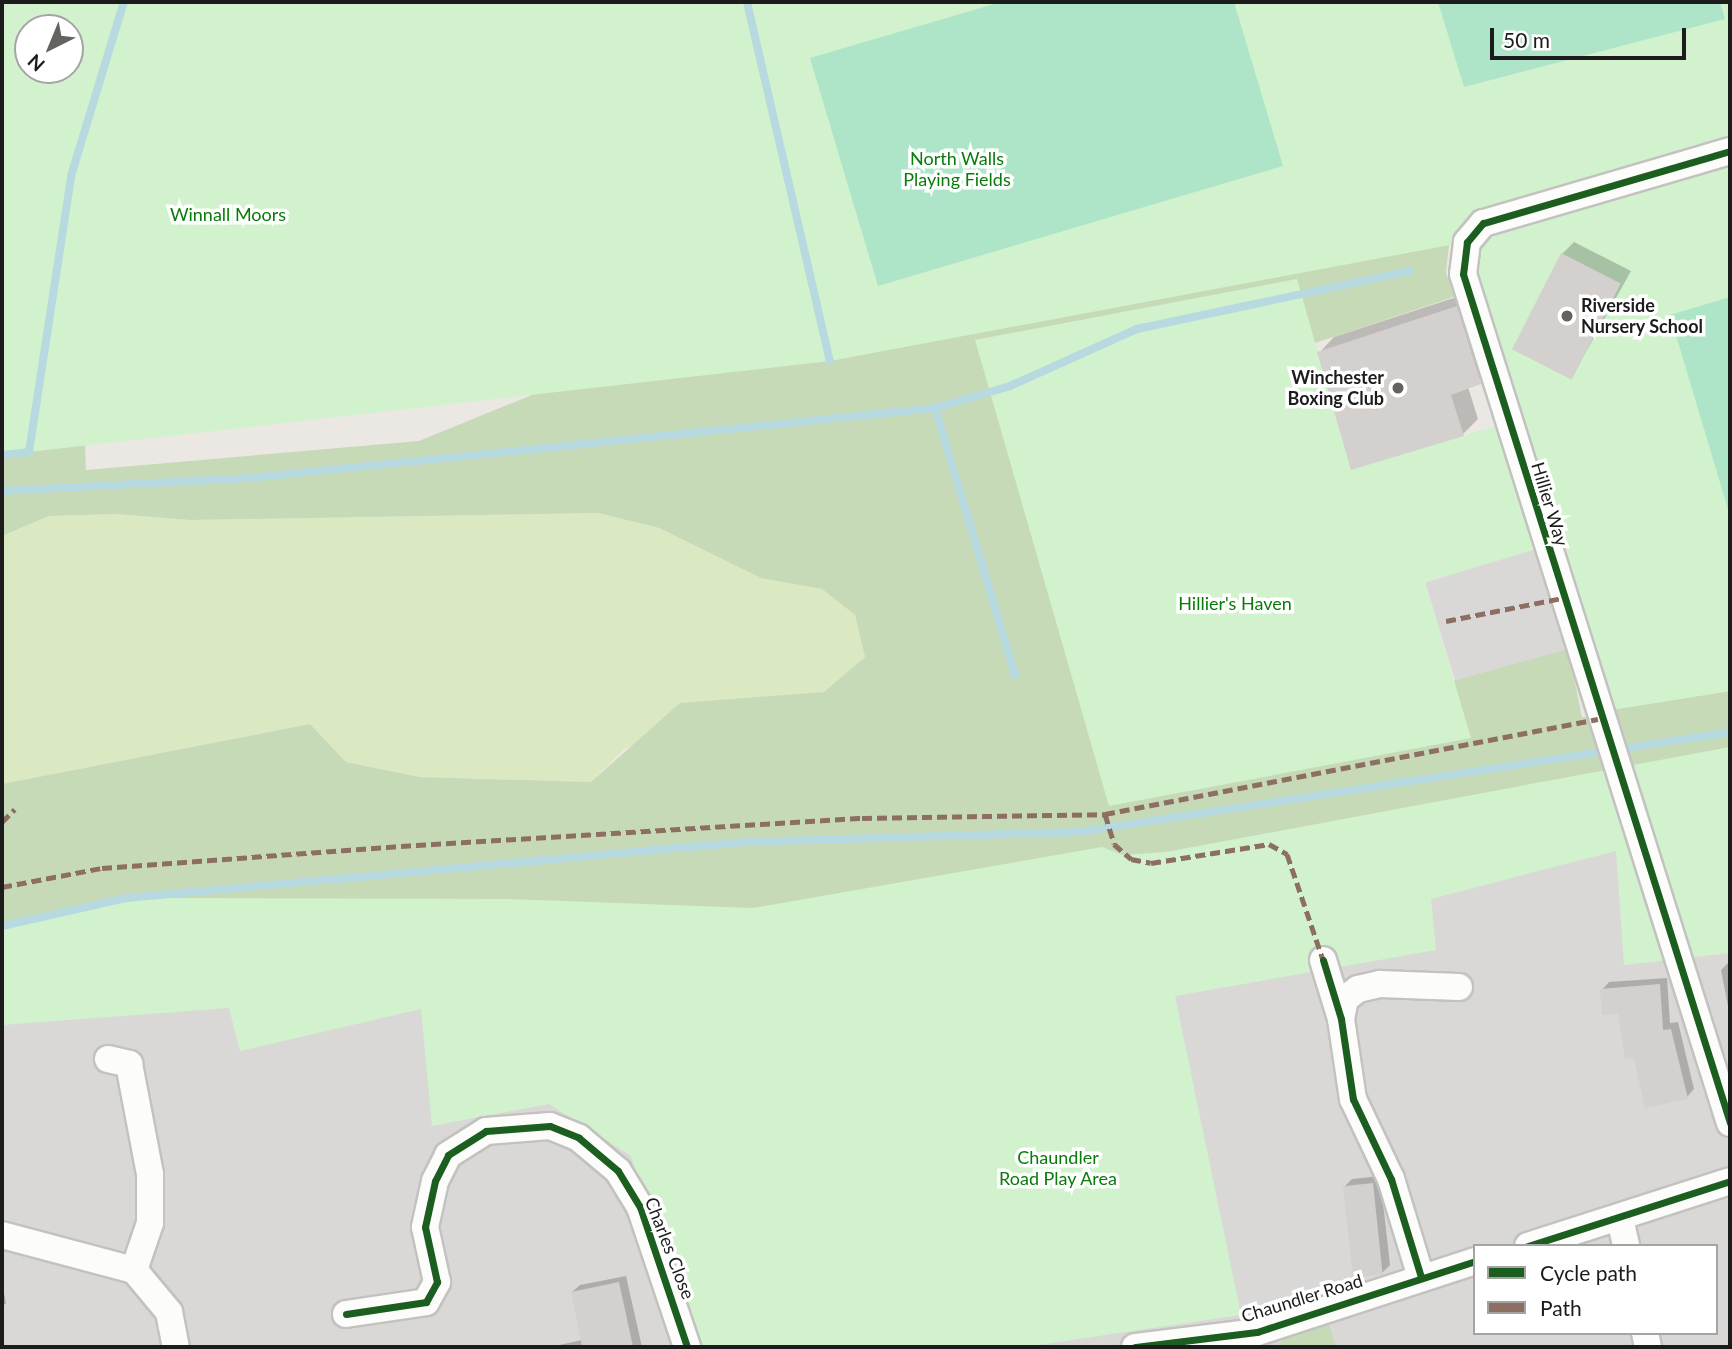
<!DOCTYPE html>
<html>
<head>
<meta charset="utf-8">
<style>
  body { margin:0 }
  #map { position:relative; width:1732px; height:1349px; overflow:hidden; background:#ebe8e4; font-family:Lato,sans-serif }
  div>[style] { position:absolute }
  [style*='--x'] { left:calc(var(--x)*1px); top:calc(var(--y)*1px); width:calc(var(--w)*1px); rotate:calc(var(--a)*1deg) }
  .residential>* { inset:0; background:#dad8d6 }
  .religious>* { inset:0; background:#d9d8d6; transform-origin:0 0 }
  .grass>* { inset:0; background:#dae9c1 }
  .forest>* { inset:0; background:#c7dab8 }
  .park>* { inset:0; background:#d1f2cd }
  .pitch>* { inset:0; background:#aee4c8 }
  .shadow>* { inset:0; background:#0003 }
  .stream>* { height:8px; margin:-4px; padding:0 4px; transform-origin:4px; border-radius:4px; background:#b6dadf }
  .building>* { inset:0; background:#d3d0cd; transform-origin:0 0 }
  .roads { filter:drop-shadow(2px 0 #c3c2c0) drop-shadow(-2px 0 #c3c2c0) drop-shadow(0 2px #c3c2c0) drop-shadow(0 -2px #c3c2c0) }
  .minor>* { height:26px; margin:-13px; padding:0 13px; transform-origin:13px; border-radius:13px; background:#fcfcfb }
  .quiet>* { height:5px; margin-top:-2.5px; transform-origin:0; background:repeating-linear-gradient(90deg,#8d6e63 0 10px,transparent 0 15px) }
  .cycleway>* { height:7px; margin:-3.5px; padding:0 3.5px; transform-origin:3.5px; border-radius:3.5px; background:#1b5e20 }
  .dots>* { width:19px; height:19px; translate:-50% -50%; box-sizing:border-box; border:4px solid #fff; border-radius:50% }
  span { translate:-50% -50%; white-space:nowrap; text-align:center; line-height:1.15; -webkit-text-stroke:7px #fff; paint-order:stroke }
  .park-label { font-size:18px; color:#087c08 }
  .poi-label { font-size:18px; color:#1c1c1c; font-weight:700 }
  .left { translate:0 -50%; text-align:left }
  .right { translate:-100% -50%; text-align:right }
  .street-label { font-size:18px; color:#1c1c1c }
  .frame { position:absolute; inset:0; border:4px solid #1c1c1c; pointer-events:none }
  .legend { position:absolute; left:1473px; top:1244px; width:245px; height:91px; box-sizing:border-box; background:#fff; border:2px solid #a4a4a4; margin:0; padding:9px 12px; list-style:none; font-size:21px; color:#1c1c1c }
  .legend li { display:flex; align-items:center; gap:14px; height:35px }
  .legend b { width:35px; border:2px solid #a4a4a4 }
  .north { position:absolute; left:14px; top:14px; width:70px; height:70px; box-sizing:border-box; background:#fff; border:2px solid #a4a4a4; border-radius:50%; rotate:223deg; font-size:19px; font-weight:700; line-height:28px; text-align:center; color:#1c1c1c }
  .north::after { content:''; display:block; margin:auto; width:24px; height:32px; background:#646362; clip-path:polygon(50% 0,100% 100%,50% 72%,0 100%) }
  .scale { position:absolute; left:1490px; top:28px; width:196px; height:32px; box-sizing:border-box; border:4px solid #1c1c1c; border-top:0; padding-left:9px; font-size:21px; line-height:24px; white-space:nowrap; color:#1c1c1c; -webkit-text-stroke:5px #fff; paint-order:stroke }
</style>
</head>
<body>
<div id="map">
  <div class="residential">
    <div style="clip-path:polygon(evenodd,1730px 747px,1730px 1347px,2px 1347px,2px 928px,1730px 747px,1475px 1246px,1716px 1246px,1716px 1333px,1475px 1333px,1475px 1246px)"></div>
  </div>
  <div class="religious">
    <div style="left:1538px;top:548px;width:105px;height:118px;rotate:73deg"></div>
  </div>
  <div class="grass">
    <div style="clip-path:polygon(598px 513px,659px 528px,761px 578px,822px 589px,855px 615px,865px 657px,824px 692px,770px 697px,624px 749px,591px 782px,421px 777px,346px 762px,310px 724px,2px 784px,2px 536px,49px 516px,116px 514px,190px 520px)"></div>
  </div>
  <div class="forest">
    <div style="clip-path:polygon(evenodd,2px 2px,197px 2px,85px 445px,86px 470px,419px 441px,642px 350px,1449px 245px,1446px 272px,1454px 297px,1315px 343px,1250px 374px,1408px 701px,1456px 680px,1568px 649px,1582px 717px,1598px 719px,1610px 710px,1730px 691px,1730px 772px,1555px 822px,1390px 923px,2px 964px,2px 784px,310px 724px,346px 762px,420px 777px,591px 782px,680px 703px,824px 692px,865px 657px,855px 615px,822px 589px,761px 578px,659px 528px,598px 513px,190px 520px,116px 514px,49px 516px,2px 536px,2px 2px,28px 28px,70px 28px,70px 70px,28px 70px,28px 28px)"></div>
    <div style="clip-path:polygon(1329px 1324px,1336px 1347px,1278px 1347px,1287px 1334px)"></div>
  </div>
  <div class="park">
    <div style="clip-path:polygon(evenodd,2px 2px,1730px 2px,1730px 691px,1610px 710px,1466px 242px,830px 361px,2px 455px,2px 2px,28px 28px,70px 28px,70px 70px,28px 70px,28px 28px)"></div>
    <div style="clip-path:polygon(1297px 279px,1351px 469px,1500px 425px,1537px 549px,1425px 582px,1471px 738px,1109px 806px,975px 340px)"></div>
    <div style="clip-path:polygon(1730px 747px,1730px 953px,1624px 965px,1616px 851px,1431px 899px,1436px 950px,1175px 996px,1241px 1315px,1024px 1347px,694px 1347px,631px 1156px,549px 1104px,432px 1126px,421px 1009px,240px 1051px,229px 1008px,2px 1025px,2px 928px,123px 898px,508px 899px,753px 908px,1102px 847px,1123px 855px,1166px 852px)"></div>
  </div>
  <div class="pitch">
    <div style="clip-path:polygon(1001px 2px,1234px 2px,1283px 166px,878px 286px,810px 58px)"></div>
    <div style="clip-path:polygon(1438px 2px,1720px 2px,1725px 19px,1464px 87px)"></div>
    <div style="clip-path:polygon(1730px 297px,1730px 516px,1670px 315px)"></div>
  </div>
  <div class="shadow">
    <div style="clip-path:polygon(1574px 242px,1631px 271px,1572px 377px,1562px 254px)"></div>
    <div style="clip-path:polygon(1472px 292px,1496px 367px,1468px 387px,1478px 419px,1463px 434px,1319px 353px,1334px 337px)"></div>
    <div style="clip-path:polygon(1730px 961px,1730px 1006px,1728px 1006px,1721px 970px)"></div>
    <div style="clip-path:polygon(1667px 978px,1670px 1023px,1678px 1022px,1694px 1089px,1687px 1097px,1635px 1056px,1620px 1012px,1602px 990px,1609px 982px)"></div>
    <div style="clip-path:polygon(1380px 1176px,1390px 1265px,1382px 1273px,1345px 1186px,1352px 1179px)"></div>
    <div style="clip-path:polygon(626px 1276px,642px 1347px,550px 1347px,582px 1340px,572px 1292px,580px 1285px)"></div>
    <div style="clip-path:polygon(2px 1283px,6px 1303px,2px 1307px)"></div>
  </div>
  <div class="stream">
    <div style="--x:747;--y:2;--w:368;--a:77"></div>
    <div style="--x:935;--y:408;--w:279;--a:73.3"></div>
    <div style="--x:2;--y:455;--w:27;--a:-6"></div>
    <div style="--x:29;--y:452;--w:279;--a:-81.3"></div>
    <div style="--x:71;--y:176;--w:182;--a:-73.1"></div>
    <div style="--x:2;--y:491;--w:248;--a:-3"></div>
    <div style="--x:250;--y:478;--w:689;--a:-5.83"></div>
    <div style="--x:935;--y:408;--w:78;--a:-16.3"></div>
    <div style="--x:1010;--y:386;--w:139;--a:-24.2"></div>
    <div style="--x:1137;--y:329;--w:279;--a:-12"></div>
    <div style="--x:2;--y:926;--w:127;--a:-12.7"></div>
    <div style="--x:126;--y:898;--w:621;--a:-5.18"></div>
    <div style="--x:744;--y:842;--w:335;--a:-1.7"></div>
    <div style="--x:1079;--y:832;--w:659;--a:-8.73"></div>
  </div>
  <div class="building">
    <div style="left:1561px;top:253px;width:67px;height:108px;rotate:27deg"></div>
    <div style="clip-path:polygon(1457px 306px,1481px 384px,1451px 395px,1464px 436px,1351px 470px,1317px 352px)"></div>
    <div style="clip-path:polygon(1660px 984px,1663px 1030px,1671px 1029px,1688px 1099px,1645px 1108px,1634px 1058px,1625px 1059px,1618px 1014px,1602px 1015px,1600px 989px)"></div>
    <div style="left:1373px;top:1183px;width:92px;height:30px;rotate:84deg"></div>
    <div style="clip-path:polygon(619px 1282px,633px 1347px,582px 1347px,571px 1292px)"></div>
  </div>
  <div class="roads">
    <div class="minor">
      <div style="--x:1730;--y:151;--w:257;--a:163.7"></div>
      <div style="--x:1483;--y:223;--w:25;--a:130"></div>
      <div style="--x:1467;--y:242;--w:32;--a:97"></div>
      <div style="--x:1463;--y:274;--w:890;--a:72.54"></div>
      <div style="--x:1323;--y:960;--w:62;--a:73"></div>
      <div style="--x:1341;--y:1019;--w:81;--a:81.5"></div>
      <div style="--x:1353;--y:1099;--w:89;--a:64.6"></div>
      <div style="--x:1391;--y:1179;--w:102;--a:73"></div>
      <div style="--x:1341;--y:1019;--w:20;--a:-79"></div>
      <div style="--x:1345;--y:999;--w:16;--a:-38"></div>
      <div style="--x:1358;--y:989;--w:23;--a:-13"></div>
      <div style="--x:1380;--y:984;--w:79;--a:2.2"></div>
      <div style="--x:108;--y:1059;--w:22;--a:13"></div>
      <div style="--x:129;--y:1064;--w:112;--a:79.2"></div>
      <div style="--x:150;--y:1174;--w:49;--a:90"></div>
      <div style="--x:150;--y:1223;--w:50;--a:108.8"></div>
      <div style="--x:1620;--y:1219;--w:28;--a:77"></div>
      <div style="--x:2;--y:1235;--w:137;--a:14.9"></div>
      <div style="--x:134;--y:1270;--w:55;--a:50.2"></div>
      <div style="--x:169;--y:1312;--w:36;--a:79"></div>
      <div style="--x:1528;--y:1246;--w:212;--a:-17.8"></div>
      <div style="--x:346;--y:1314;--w:81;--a:-8.5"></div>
      <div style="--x:426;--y:1302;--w:23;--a:-61"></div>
      <div style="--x:437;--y:1282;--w:56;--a:-102.3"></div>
      <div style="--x:425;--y:1227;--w:47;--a:-77.7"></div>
      <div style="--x:435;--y:1181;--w:29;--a:-63"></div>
      <div style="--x:448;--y:1155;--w:45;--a:-32.3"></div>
      <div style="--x:486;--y:1131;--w:64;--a:-4.5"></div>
      <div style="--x:550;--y:1126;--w:31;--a:22"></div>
      <div style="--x:579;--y:1138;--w:51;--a:40.2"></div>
      <div style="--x:618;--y:1171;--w:42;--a:58.6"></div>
      <div style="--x:640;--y:1207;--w:148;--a:71.4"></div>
      <div style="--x:1645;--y:1333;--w:14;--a:78"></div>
      <div style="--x:1135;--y:1347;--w:123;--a:-7"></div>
      <div style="--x:1257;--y:1332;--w:229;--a:-18"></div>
    </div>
  </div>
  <div class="quiet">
    <div style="--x:1446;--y:621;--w:118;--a:-11.2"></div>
    <div style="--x:1105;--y:814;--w:31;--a:73"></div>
    <div style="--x:1114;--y:844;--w:23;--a:41"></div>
    <div style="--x:1131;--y:859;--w:20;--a:11"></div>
    <div style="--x:1151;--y:863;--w:120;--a:-9.1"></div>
    <div style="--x:1269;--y:844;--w:21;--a:29"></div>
    <div style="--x:1287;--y:854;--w:112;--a:71.2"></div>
    <div style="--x:2;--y:822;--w:18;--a:-45"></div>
    <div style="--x:2;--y:887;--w:102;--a:-10.8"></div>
    <div style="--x:102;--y:868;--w:300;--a:-4.2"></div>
    <div style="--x:401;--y:846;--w:462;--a:-3.5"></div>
    <div style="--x:862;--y:818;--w:243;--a:-0.9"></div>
    <div style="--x:1105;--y:814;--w:502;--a:-10.91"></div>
  </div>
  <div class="cycleway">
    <div style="--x:1730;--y:151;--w:257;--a:163.7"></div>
    <div style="--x:1483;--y:223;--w:25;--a:130"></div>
    <div style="--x:1467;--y:242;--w:32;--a:97"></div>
    <div style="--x:1463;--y:274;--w:890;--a:72.54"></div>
    <div style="--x:1323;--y:960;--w:62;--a:73"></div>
    <div style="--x:1341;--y:1019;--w:81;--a:81.5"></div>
    <div style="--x:1353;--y:1099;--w:89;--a:64.6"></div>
    <div style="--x:1391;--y:1179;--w:102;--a:73"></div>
    <div style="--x:1528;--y:1246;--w:212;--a:-17.8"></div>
    <div style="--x:346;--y:1314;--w:81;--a:-8.5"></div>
    <div style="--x:426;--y:1302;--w:23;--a:-61"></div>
    <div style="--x:437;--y:1282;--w:56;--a:-102.3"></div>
    <div style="--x:425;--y:1227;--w:47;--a:-77.7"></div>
    <div style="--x:435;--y:1181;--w:29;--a:-63"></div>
    <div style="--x:448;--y:1155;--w:45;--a:-32.3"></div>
    <div style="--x:486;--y:1131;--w:64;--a:-4.5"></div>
    <div style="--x:550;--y:1126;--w:31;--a:22"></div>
    <div style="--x:579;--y:1138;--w:51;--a:40.2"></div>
    <div style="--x:618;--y:1171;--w:42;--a:58.6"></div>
    <div style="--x:640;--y:1207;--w:148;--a:71.4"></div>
    <div style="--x:1135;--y:1347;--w:123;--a:-7"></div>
    <div style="--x:1257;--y:1332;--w:229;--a:-18"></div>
  </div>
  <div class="dots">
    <div style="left:1567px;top:316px;background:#646362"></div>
    <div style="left:1398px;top:388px;background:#646362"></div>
  </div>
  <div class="park-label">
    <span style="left:957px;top:169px">North Walls<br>Playing Fields</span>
    <span style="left:228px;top:214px">Winnall Moors</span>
    <span style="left:1235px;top:603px">Hillier's Haven</span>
    <span style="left:1058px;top:1168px">Chaundler<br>Road Play Area</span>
  </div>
  <div class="poi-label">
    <span class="left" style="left:1581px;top:316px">Riverside<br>Nursery School</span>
    <span class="right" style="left:1384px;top:388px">Winchester<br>Boxing Club</span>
  </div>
  <div class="street-label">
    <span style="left:1550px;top:504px;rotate:73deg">Hillier Way</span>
    <span style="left:670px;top:1248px;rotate:69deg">Charles Close</span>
    <span style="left:1302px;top:1298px;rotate:-17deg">Chaundler Road</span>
  </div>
  <div class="frame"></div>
  <ul class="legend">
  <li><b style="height:9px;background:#1b5e20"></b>Cycle path</li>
  <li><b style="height:9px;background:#8d6e63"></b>Path</li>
  </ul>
  <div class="north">N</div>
  <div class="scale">50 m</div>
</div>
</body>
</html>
